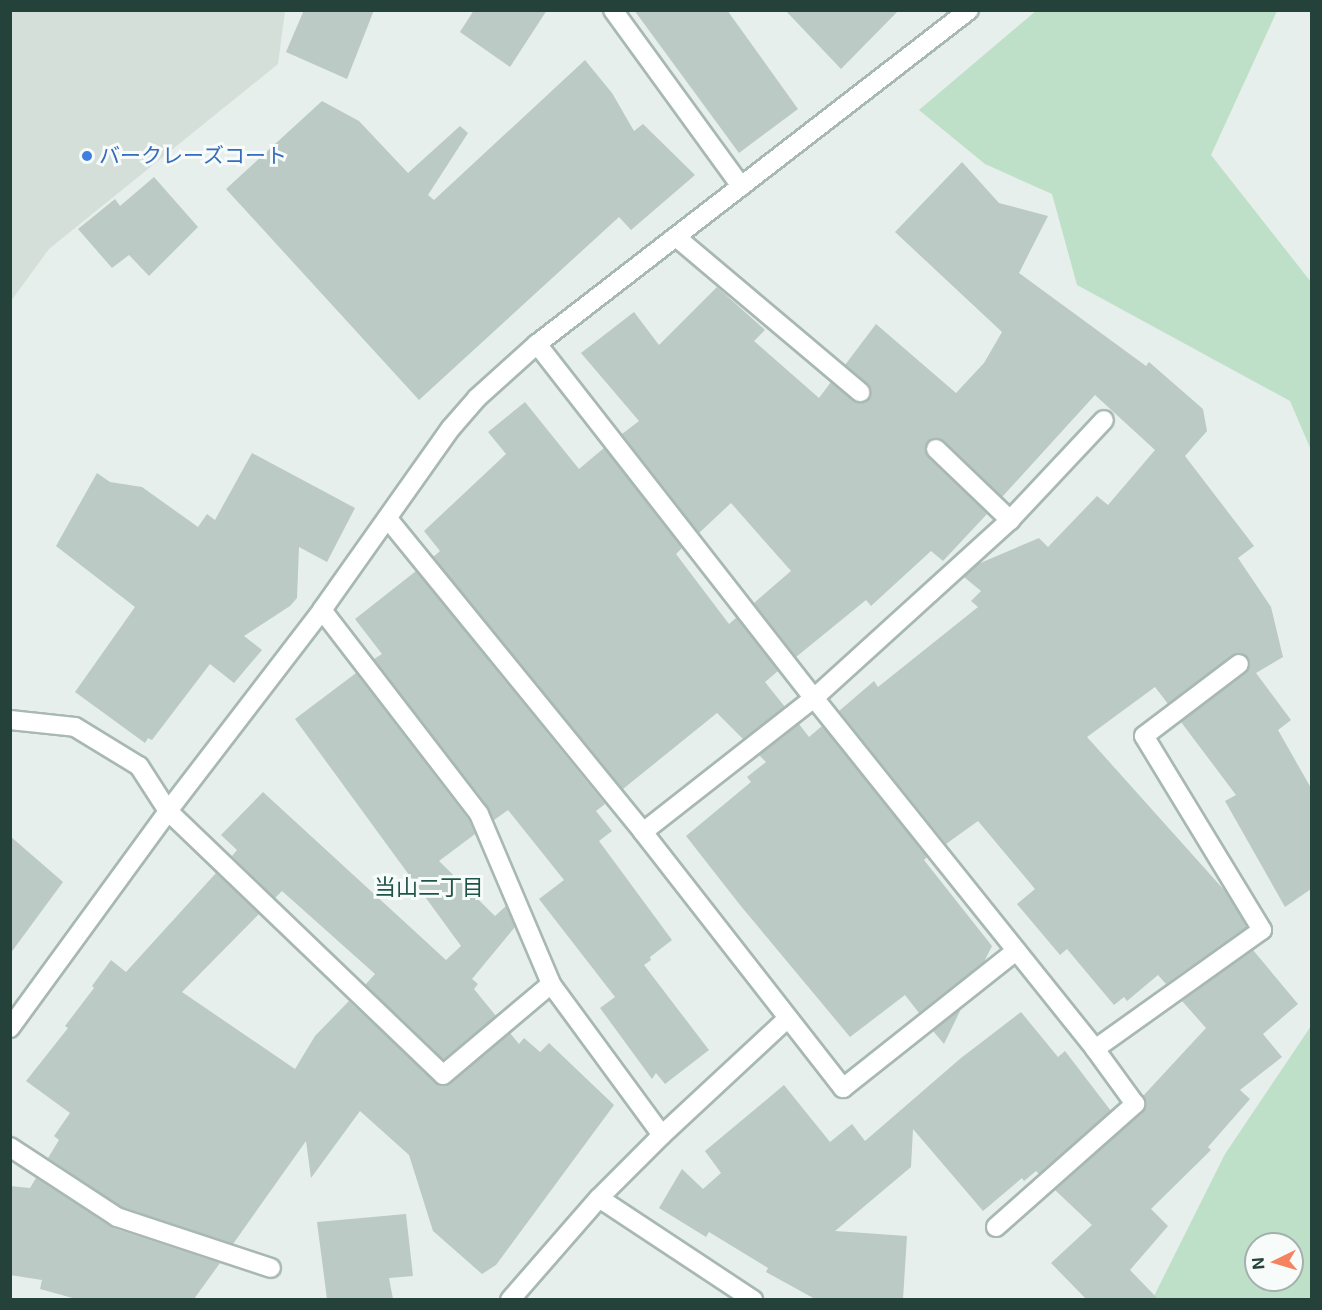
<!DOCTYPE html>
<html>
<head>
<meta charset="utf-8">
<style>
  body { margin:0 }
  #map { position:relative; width:1322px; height:1310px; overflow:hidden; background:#e6efeb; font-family:Inter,"Noto Sans JP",sans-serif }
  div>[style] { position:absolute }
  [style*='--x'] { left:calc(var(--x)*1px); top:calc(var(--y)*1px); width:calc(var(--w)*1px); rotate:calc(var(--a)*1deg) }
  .built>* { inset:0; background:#d4dfda }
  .green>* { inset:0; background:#bfe0c8 }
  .building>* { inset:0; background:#bbcac4 }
  .roads { filter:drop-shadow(2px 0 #a8b8b2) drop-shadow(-2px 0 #a8b8b2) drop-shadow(0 2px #a8b8b2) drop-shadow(0 -2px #a8b8b2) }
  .minor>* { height:18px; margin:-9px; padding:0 9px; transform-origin:9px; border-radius:9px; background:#fff }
  .dots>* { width:16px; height:16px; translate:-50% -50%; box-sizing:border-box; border:3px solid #f7fbf9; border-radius:50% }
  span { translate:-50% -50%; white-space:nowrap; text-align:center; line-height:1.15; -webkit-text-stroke:6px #f7fbf9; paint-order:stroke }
  .shop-label { font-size:21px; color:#366cbe }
  .left { translate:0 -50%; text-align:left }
  .neighbourhood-label { font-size:22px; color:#1f5548 }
  .frame { position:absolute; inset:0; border:12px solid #24423a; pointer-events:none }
  .north { position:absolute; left:1244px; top:1232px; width:60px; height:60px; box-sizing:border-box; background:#f7fbf9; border:2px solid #a3b1ad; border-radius:50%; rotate:265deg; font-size:16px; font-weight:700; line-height:24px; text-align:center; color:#24423a }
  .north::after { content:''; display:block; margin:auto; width:21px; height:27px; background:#f4845f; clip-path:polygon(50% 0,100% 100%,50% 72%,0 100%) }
</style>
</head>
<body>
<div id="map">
  <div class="built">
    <div style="clip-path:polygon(11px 10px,285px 11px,278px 64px,49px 249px,11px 301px)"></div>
  </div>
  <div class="green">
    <div style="clip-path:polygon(1037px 10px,1277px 11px,1211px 155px,1311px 282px,1311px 450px,1290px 401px,1077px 285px,1052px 194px,985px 164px,919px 110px)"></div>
    <div style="clip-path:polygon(evenodd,1311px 1026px,1311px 1299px,1152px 1300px,1225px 1154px,1311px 1026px,1256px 1244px,1292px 1244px,1292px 1280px,1256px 1280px,1256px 1244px)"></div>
  </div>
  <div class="building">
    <div style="clip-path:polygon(304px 10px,374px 10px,347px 79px,286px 52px)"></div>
    <div style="clip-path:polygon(474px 10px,547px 10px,510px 67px,460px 32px)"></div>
    <div style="clip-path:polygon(634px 10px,727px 10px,798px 109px,739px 153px)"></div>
    <div style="clip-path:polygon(785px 10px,899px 10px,841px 69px)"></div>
    <div style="clip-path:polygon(585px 60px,612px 93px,634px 131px,643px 124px,695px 175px,631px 230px,619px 217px,419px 400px,226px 189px,322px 101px,359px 121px,408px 173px,460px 126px,468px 133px,428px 195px,434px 200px)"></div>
    <div style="clip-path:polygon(962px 162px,999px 203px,1048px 216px,1019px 273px,1146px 366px,1149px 362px,1203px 409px,1207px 431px,1185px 456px,1254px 546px,1238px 558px,1271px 607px,1283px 657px,1256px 673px,1291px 720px,1278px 730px,1311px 788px,1311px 889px,1285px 907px,1225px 801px,1236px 795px,1181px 722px,1246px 673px,1250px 663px,1248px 657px,1238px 653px,1232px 655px,1168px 704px,1155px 687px,1087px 737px,1225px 891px,1247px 927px,1166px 984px,1158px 975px,1127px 1001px,1124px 997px,1114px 1005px,1067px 949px,1060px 955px,1017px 904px,1035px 889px,978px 821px,946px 844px,839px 711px,874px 681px,878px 687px,978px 607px,971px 601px,981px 591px,964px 577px,978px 564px,1039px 538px,1048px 547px,1097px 496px,1108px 505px,1155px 450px,1095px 395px,1002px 497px,944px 441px,932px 438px,925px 447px,928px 457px,987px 514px,943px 561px,931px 551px,871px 606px,866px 600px,796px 657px,754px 603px,791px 571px,731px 503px,699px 533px,622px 434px,639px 421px,581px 353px,634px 312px,659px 345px,717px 287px,765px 330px,754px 341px,819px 398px,831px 382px,857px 403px,869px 399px,871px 389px,868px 384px,845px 365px,876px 324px,956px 393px,984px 363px,1002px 332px,895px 232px)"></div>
    <div style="clip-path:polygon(154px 177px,198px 227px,149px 276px,129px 255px,112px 268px,78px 229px,115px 199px,120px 206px)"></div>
    <div style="clip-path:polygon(525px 402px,579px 469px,604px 448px,682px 548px,676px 554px,729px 624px,737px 617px,778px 671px,765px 682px,785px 707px,743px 739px,717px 713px,623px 789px,433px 557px,440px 551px,424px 531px,506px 454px,488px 432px)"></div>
    <div style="clip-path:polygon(252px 453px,355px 508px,327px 562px,299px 547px,297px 598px,290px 606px,244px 636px,262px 650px,234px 683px,210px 664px,152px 740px,148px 738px,145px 743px,75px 692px,135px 607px,56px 546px,97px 473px,110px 482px,142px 487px,198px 527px,207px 514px,215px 520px)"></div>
    <div style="clip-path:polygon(416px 571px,605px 804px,596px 811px,612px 831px,599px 841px,672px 940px,650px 957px,651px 960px,644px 965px,709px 1050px,665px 1084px,656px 1073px,652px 1079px,600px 1008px,615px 997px,539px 899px,564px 880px,508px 810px,494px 820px,488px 807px,374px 659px,382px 654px,355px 619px)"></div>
    <div style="clip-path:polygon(356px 673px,469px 820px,475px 834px,439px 861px,495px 916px,506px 906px,515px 927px,472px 979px,478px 984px,474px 989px,496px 1016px,443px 1060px,365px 985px,375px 974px,282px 891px,275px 898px,232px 856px,237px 850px,221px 835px,263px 792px,446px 960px,461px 946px,295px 719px)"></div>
    <div style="clip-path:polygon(799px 724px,809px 737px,822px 726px,927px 857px,924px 860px,992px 946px,984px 962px,919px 1013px,905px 995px,850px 1037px,740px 905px,686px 836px,751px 782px,747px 777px,766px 762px,759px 755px)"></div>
    <div style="clip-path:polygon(10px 836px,63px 882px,10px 954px)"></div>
    <div style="clip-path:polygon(216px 873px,259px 914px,182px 992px,295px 1069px,315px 1036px,349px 1001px,439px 1086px,450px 1084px,510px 1033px,519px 1044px,524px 1038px,540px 1052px,549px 1043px,614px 1105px,496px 1265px,482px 1274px,433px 1231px,409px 1155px,360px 1111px,311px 1178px,306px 1141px,233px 1244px,122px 1207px,48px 1158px,59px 1140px,54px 1136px,70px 1113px,26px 1081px,68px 1028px,65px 1026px,94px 988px,92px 986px,111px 960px,126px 972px)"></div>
    <div style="clip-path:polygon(1253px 950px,1298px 1004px,1263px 1034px,1282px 1057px,1240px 1090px,1250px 1099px,1208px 1147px,1211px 1150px,1151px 1209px,1168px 1226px,1130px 1270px,1158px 1299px,1086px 1299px,1051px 1263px,1092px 1225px,1055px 1190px,1142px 1112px,1146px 1103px,1143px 1096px,1206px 1028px,1182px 1001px)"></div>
    <div style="clip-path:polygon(961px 1009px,944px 1044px,933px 1031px)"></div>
    <div style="clip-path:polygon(1021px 1012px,1058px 1057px,1065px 1051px,1111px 1111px,1039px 1174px,1036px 1171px,1024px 1181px,1022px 1178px,983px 1211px,913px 1129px,911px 1167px,835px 1231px,907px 1236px,903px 1299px,815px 1299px,766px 1272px,768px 1268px,709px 1232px,706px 1237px,659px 1208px,682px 1169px,703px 1189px,721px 1173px,705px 1151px,784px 1085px,830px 1142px,852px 1124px,865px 1141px,961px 1058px)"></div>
    <div style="clip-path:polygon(36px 1178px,113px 1228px,220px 1263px,194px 1299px,76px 1299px,40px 1289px,42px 1280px,10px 1275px,10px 1186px,30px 1188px)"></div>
    <div style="clip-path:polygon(406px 1214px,413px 1276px,389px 1278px,393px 1299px,327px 1299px,317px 1222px)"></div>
  </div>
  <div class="roads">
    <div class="minor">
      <div style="--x:613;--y:10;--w:218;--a:54"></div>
      <div style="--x:676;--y:237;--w:241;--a:40.1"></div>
      <div style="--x:537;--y:344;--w:449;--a:52"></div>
      <div style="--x:814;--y:698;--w:450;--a:51.3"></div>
      <div style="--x:1095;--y:1049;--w:205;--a:-35.5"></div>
      <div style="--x:1262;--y:930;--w:227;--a:-121.3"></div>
      <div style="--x:1144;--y:736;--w:119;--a:-37.2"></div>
      <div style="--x:936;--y:449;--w:103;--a:43.8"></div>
      <div style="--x:388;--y:519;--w:404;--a:50.8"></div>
      <div style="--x:643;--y:832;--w:325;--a:52"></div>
      <div style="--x:843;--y:1088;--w:221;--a:-38.4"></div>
      <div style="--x:322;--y:610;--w:257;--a:52.4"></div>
      <div style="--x:479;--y:814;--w:185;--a:67"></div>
      <div style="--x:10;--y:720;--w:65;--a:6.1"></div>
      <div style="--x:75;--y:727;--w:75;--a:31.4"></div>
      <div style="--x:139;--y:766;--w:54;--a:57.2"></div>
      <div style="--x:168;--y:811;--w:381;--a:43.8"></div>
      <div style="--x:443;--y:1075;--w:141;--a:-40.1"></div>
      <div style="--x:551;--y:984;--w:187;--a:53.7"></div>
      <div style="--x:643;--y:832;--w:217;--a:-38.1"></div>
      <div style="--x:814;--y:698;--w:265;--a:-42.2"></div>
      <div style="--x:1010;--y:520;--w:137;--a:-46.8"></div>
      <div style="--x:10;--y:1028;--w:268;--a:-53.9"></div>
      <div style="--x:168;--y:811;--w:253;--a:-52.5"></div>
      <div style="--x:322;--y:610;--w:223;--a:-54.7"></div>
      <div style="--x:451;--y:428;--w:40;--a:-49"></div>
      <div style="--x:477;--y:398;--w:81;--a:-42"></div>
      <div style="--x:537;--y:344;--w:546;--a:-37.71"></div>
      <div style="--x:10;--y:1147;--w:128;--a:33.2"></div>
      <div style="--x:117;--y:1217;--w:162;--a:18.3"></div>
      <div style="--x:599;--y:1198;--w:185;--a:33.5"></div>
      <div style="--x:996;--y:1227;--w:186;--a:-41.5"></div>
      <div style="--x:1135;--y:1104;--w:68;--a:-126"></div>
      <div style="--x:510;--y:1300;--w:135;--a:-48.9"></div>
      <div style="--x:599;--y:1198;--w:89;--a:-45"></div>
      <div style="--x:662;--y:1135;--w:171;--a:-42.9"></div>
    </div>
  </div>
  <div class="dots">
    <div style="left:87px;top:156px;background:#3f7fe0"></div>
  </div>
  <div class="shop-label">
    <span class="left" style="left:99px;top:156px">バークレーズコート</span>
  </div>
  <div class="neighbourhood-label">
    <span style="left:429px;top:888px">当山二丁目</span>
  </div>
  <div class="frame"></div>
  <div class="north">N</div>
</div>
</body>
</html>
